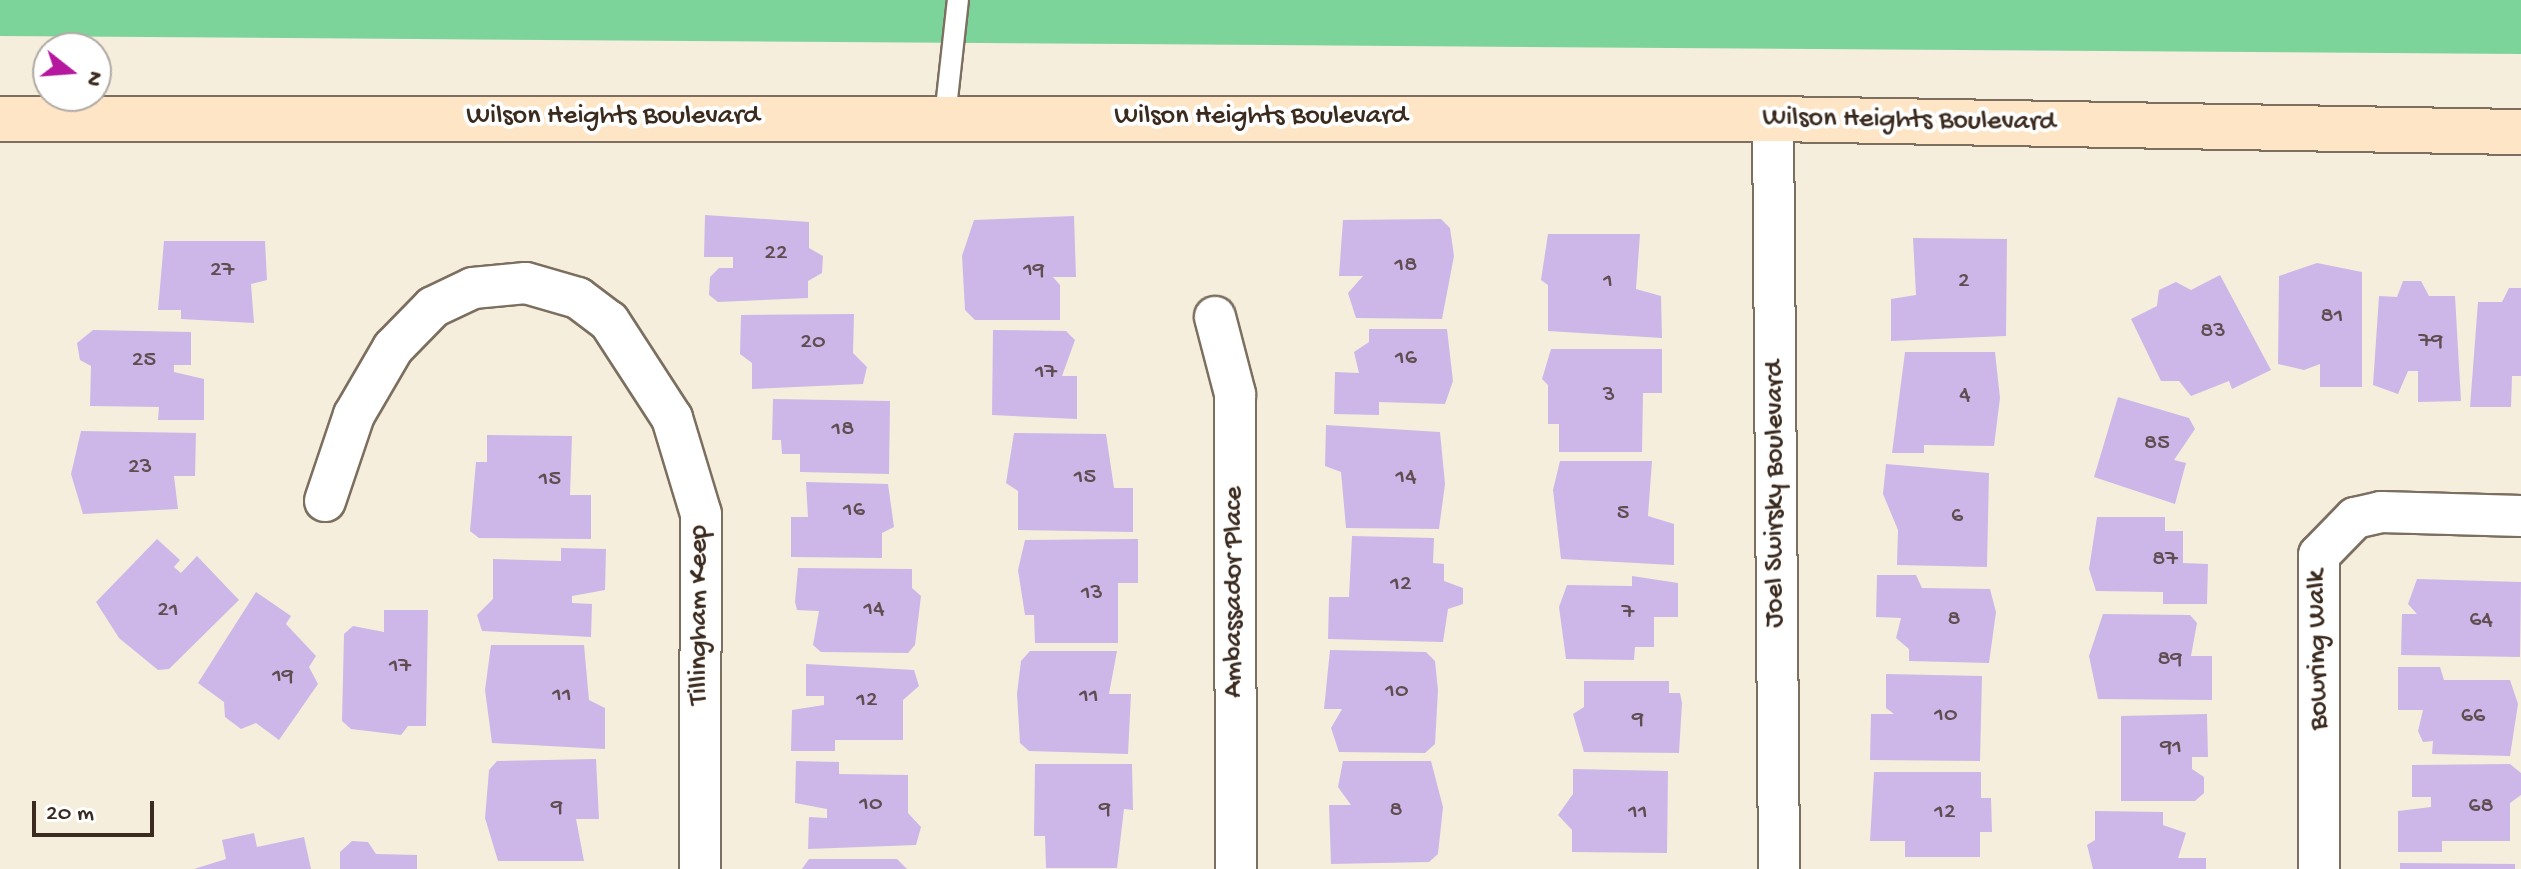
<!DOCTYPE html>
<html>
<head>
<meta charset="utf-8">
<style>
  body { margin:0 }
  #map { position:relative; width:2521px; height:869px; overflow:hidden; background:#f5eedc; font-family:"Gochi Hand",sans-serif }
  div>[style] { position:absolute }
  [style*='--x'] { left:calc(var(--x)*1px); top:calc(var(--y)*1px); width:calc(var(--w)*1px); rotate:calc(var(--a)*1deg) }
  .green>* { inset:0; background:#7cd49a }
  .building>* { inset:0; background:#cdb7e9 }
  .roads { filter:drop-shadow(2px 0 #7c6f60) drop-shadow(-2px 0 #7c6f60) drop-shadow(0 2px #7c6f60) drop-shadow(0 -2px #7c6f60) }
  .lane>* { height:20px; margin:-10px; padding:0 10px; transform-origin:10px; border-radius:10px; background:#fff }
  .street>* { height:40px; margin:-20px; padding:0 20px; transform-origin:20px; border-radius:20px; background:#fff }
  .secondary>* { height:44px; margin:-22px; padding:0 22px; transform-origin:22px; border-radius:22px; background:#fde5c5 }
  span { translate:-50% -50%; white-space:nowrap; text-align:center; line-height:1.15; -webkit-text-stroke:8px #fff; paint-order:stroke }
  .number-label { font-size:24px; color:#604d51 }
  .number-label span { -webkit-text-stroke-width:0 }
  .street-label { font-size:28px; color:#3b2a1e }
  .north { position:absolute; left:32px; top:32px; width:80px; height:80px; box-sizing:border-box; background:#fff; border:2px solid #b1aaa5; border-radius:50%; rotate:107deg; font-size:22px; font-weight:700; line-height:32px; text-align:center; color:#3b2a1e }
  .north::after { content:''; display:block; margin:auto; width:28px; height:36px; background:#b5179e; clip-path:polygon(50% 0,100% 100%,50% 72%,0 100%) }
  .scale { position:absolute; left:32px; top:801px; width:122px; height:36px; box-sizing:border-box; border:4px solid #3b2a1e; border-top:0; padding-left:10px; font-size:24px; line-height:28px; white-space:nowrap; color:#3b2a1e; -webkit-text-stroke:6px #fff; paint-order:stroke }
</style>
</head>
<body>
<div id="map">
  <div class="green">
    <div style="clip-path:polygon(0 0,2521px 0,2521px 54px,0 36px)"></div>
  </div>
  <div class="building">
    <div style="clip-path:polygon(705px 215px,809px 222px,809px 248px,823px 256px,822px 273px,808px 281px,808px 298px,718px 302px,709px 295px,710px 277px,719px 268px,733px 268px,733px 257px,704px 257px)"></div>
    <div style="clip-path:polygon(1074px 216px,1076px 277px,1053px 277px,1060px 285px,1060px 320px,975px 320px,965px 310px,962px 256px,974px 220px)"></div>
    <div style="clip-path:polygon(1441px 219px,1450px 228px,1454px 256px,1442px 319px,1356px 318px,1348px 293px,1363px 276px,1339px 276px,1343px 220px)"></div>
    <div style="clip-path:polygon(1548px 234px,1640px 234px,1636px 289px,1661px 296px,1662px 338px,1548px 331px,1548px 285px,1541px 280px)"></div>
    <div style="clip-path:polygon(1913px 238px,2007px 239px,2006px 336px,1891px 341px,1891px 299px,1916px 295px)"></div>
    <div style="clip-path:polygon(164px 241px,265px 241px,267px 280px,251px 284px,254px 323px,181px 319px,181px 310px,158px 310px)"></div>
    <div style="clip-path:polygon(2317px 263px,2362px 272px,2362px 387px,2320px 387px,2320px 364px,2304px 370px,2278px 364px,2279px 276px)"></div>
    <div style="clip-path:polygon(2220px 275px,2271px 370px,2232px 389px,2229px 381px,2191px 396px,2179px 381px,2161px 381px,2131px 319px,2157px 306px,2159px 290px,2176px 282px,2191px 290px)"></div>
    <div style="clip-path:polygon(2403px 281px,2421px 281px,2429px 296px,2455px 296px,2461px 401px,2418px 402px,2418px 371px,2408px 371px,2398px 394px,2373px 385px,2379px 296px,2397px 297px)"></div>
    <div style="clip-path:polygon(2509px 288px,2521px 288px,2521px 376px,2512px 376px,2511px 407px,2470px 407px,2478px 302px,2502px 302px)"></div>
    <div style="clip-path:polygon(854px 314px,853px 353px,867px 367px,863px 384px,752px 389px,752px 363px,740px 354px,741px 315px)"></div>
    <div style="clip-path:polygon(1369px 329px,1447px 329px,1453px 381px,1445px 404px,1379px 402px,1379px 415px,1334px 414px,1335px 372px,1359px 373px,1354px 352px,1369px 342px)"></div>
    <div style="clip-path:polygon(93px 330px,191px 332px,191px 365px,174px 365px,174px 372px,204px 379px,204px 420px,158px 420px,159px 407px,90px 406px,91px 366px,80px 360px,77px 343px)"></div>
    <div style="clip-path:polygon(993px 330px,1066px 331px,1075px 340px,1062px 376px,1077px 376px,1077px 419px,992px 415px)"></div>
    <div style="clip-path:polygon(1551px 349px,1662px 349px,1662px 393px,1643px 393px,1642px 452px,1559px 452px,1559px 424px,1548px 424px,1548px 385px,1542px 379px)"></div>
    <div style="clip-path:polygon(1905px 352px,1995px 352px,2000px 398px,1994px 446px,1924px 445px,1924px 453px,1892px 453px)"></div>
    <div style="clip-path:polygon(2118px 397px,2189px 418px,2195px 429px,2174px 460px,2186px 463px,2175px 504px,2094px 477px)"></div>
    <div style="clip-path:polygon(773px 399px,890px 401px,889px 474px,800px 472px,800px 454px,782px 454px,781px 440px,772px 440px)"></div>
    <div style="clip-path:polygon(1326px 425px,1440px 432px,1445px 484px,1439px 529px,1346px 528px,1341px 472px,1325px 466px)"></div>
    <div style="clip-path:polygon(81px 431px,196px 433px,195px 476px,174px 476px,178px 509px,83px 514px,71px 474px)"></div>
    <div style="clip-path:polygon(1014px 433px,1106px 434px,1114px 488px,1133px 488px,1133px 532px,1018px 530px,1018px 491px,1006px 483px)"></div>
    <div style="clip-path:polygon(487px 435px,572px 436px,570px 495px,591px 495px,591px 539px,479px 538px,470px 531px,476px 462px,487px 462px)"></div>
    <div style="clip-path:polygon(1560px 461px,1652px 461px,1648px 516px,1674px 524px,1674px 565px,1561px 559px,1553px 490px)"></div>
    <div style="clip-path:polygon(1886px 464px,1989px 473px,1987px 567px,1897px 565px,1898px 530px,1883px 494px)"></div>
    <div style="clip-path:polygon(806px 482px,888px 484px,894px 527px,882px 533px,882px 558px,791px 557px,791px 517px,808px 517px)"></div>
    <div style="clip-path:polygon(2097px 517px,2165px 517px,2165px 531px,2183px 531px,2183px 563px,2208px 564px,2207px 604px,2163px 604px,2163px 592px,2096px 591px,2089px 569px)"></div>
    <div style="clip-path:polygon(1352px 536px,1434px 538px,1433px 563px,1444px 564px,1444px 581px,1463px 588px,1463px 604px,1448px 609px,1443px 642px,1328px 639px,1329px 597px,1349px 597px)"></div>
    <div style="clip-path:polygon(157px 539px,180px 560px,174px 567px,181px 573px,197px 556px,239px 600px,169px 669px,158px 670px,119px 638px,96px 602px)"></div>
    <div style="clip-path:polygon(1138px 539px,1138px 583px,1118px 583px,1118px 643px,1035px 643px,1034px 615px,1025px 615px,1018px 570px,1025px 540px)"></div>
    <div style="clip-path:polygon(561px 548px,606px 549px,605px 590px,572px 596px,572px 603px,592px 604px,591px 637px,482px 631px,477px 615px,493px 599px,493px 559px,561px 561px)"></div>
    <div style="clip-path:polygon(798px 568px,912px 569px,912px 588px,921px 596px,915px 645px,908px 653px,821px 652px,813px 645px,819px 611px,797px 610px,795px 602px)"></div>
    <div style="clip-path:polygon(1877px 575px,1916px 575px,1922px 588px,1990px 589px,1996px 612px,1989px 663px,1909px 661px,1909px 649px,1896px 638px,1901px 618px,1876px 617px)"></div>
    <div style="clip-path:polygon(1632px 576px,1678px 583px,1678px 617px,1654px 617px,1654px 647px,1635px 647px,1634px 660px,1566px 659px,1559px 607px,1567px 585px,1632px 586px)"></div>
    <div style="clip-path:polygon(2417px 579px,2521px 582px,2520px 657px,2401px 655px,2402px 614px,2417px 614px,2408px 604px)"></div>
    <div style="clip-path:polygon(256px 592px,291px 616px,286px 624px,316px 656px,309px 667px,318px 684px,279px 740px,256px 723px,241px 729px,225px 717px,224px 702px,198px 683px)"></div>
    <div style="clip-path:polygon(384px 610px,428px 610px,426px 726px,408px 726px,401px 735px,351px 729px,342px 721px,344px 634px,353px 626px,384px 632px)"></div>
    <div style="clip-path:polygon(2103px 614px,2190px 615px,2197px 623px,2191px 656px,2212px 656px,2212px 700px,2098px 699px,2089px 656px)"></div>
    <div style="clip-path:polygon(491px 645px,584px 645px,589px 700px,605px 708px,605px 749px,492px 743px,485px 690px)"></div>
    <div style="clip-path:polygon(1330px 650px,1426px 652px,1435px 661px,1438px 690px,1435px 744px,1425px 753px,1339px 752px,1331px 728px,1342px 709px,1324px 709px)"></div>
    <div style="clip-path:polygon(1030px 651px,1117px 651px,1109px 694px,1131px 694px,1128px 754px,1029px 751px,1020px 743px,1017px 694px,1021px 661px)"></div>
    <div style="clip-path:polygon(806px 664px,914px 670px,919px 686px,903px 700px,903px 740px,835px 740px,835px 751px,791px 751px,792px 710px,824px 705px,824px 696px,806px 696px)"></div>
    <div style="clip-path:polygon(2398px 667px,2440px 667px,2444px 680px,2510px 680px,2518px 704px,2510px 756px,2432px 754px,2433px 741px,2423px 742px,2418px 731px,2423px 710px,2398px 710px)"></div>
    <div style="clip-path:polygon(1886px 674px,1982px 676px,1980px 761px,1870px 760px,1871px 714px,1894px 714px,1886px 708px)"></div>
    <div style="clip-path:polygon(1584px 681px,1669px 681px,1669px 693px,1680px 693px,1682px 703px,1679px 753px,1584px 752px,1573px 714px,1584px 707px)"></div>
    <div style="clip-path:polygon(2207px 714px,2208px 757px,2192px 757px,2192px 769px,2204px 777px,2204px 793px,2195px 801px,2121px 801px,2121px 716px)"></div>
    <div style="clip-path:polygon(596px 759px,599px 819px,576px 819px,584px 861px,498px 861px,485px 818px,489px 770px,497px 761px)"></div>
    <div style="clip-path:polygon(796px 761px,839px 762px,839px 774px,908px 775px,908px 813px,921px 827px,916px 845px,808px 849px,809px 817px,827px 818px,827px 809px,795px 803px)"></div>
    <div style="clip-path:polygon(1343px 761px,1431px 761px,1443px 807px,1438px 854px,1429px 862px,1331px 864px,1329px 805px,1351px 805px,1338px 787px)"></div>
    <div style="clip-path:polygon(1035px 764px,1132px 764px,1133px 810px,1124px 809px,1117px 868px,1046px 868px,1045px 836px,1034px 836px)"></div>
    <div style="clip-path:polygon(2510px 764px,2521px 773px,2521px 795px,2510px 803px,2510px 841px,2442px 841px,2442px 852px,2398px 852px,2398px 811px,2431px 807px,2431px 797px,2412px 797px,2412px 765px)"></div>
    <div style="clip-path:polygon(1573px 769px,1668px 771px,1667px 853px,1572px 852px,1572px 830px,1558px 815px,1573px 794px)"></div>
    <div style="clip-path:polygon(1874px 772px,1981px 772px,1981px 798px,1991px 798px,1992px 832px,1980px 832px,1980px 857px,1905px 857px,1905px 841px,1870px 841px)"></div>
    <div style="clip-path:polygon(2095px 811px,2163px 812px,2163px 825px,2186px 833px,2178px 858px,2206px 858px,2206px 869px,2093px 869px,2087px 845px,2095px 840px)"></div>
    <div style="clip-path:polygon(254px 833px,257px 847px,304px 837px,311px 869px,194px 869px,226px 859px,222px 840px)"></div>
    <div style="clip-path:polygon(352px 841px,368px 842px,376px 854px,417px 855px,417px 869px,340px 869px,340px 852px)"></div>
    <div style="clip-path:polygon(809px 859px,897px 859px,907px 869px,802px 869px)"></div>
    <div style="clip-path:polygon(2400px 863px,2515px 864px,2515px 869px,2400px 869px)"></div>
  </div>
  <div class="roads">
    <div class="lane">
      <div style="--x:945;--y:117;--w:118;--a:-83.7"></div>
    </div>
    <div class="street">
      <div style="--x:1773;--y:119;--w:750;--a:89.54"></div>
      <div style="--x:1215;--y:317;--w:80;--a:75.4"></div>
      <div style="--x:1235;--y:394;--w:475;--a:89.9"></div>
      <div style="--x:325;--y:501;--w:91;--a:-71.4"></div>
      <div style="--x:354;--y:415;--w:78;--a:-59.8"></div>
      <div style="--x:393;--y:348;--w:57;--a:-45.7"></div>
      <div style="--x:433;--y:307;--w:44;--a:-25.4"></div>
      <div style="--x:473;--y:288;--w:53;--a:-5.4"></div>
      <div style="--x:526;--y:283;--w:54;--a:16.1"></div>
      <div style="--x:578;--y:298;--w:39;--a:37"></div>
      <div style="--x:609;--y:321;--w:116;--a:57"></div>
      <div style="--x:672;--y:418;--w:100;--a:73.2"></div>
      <div style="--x:701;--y:514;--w:355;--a:90.2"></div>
      <div style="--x:2319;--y:869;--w:314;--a:-90"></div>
      <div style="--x:2319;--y:555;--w:52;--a:-45.8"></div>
      <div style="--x:2355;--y:518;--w:27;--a:-13"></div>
      <div style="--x:2381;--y:512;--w:140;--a:1.6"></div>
    </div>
    <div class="secondary">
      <div style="--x:0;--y:119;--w:1773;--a:0"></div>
      <div style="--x:1773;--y:119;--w:748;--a:1"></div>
    </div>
  </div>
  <div class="number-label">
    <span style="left:776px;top:254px">22</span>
    <span style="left:1406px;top:266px">18</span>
    <span style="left:222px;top:271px">27</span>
    <span style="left:1034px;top:271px">19</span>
    <span style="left:1608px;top:282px">1</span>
    <span style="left:1964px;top:282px">2</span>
    <span style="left:2332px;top:317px">81</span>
    <span style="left:2213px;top:332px">83</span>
    <span style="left:2431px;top:342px">79</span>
    <span style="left:813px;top:343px">20</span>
    <span style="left:1406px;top:359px">16</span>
    <span style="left:144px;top:361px">25</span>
    <span style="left:1046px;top:373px">17</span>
    <span style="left:1609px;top:396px">3</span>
    <span style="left:1965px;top:396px">4</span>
    <span style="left:843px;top:430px">18</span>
    <span style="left:2157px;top:444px">85</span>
    <span style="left:140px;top:468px">23</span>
    <span style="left:1085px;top:478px">15</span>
    <span style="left:1406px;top:478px">14</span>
    <span style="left:550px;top:480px">15</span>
    <span style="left:854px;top:511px">16</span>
    <span style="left:1623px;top:514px">5</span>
    <span style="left:1957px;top:517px">6</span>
    <span style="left:2165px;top:560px">87</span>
    <span style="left:1401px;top:585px">12</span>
    <span style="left:1092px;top:594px">13</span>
    <span style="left:874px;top:610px">14</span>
    <span style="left:168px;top:611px">21</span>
    <span style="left:1628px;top:613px">7</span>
    <span style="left:1954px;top:620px">8</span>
    <span style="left:2481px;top:621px">64</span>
    <span style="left:2170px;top:660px">89</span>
    <span style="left:400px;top:667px">17</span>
    <span style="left:283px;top:677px">19</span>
    <span style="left:1397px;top:692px">10</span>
    <span style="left:562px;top:696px">11</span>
    <span style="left:1089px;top:697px">11</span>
    <span style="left:867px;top:701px">12</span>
    <span style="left:1946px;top:716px">10</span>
    <span style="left:2473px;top:717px">66</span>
    <span style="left:1638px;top:720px">9</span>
    <span style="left:2171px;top:748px">91</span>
    <span style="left:871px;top:805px">10</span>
    <span style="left:2481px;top:807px">68</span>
    <span style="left:557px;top:808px">9</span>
    <span style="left:1105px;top:810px">9</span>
    <span style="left:1396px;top:811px">8</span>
    <span style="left:1638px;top:813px">11</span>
    <span style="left:1945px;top:813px">12</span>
  </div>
  <div class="street-label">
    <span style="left:613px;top:117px">Wilson Heights Boulevard</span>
    <span style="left:1261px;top:117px">Wilson Heights Boulevard</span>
    <span style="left:1909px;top:121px;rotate:1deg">Wilson Heights Boulevard</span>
    <span style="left:1776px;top:494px;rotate:-90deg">Joel Swirsky Boulevard</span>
    <span style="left:1235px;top:592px;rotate:-90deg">Ambassador Place</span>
    <span style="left:700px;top:615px;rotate:-90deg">Tillingham Keep</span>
    <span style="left:2319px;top:650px;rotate:-91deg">Bowring Walk</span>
  </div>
  <div class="north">N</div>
  <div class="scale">20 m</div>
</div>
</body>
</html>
